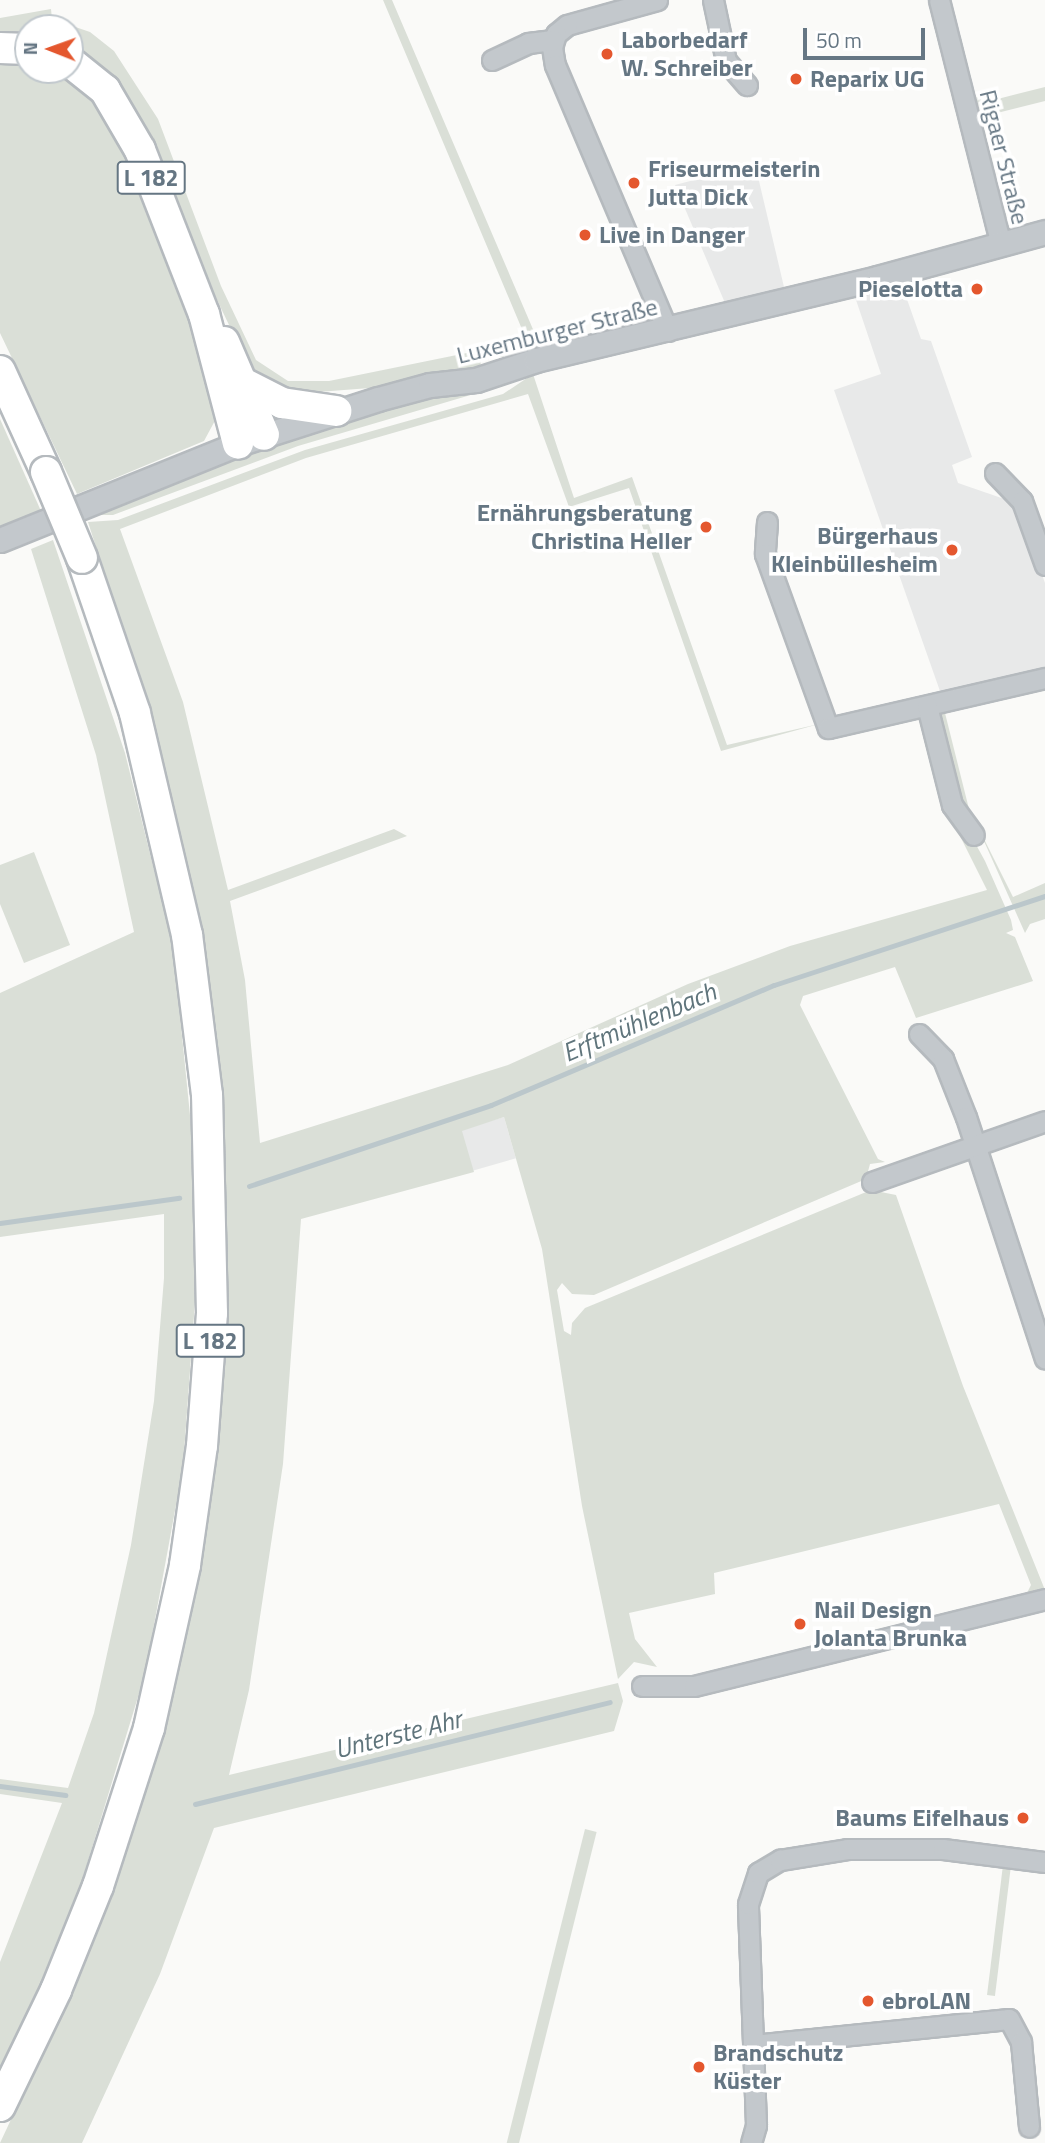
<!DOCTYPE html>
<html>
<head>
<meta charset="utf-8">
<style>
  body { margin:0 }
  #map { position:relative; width:1045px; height:2143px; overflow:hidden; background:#fafaf8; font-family:"Titillium Web",sans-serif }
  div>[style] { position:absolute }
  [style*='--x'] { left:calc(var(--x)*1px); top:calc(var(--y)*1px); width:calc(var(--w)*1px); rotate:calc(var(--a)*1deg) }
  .built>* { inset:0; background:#e8e9e9; transform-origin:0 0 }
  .green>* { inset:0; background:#dadfd7; transform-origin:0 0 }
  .stream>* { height:5px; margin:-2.5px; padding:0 2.5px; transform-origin:2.5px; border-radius:2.5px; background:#bbc7cb }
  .roads { filter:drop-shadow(2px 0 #b5babe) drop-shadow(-2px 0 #b5babe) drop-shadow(0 2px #b5babe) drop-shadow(0 -2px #b5babe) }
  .minor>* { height:19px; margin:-9.5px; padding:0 9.5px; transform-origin:9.5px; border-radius:9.5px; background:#c3c8cc }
  .tertiary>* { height:23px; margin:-11.5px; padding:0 11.5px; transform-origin:11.5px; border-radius:11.5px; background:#c3c8cc }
  .primary>* { height:30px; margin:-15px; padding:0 15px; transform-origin:15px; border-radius:15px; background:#fff }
  .bridges { filter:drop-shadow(2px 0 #b5babe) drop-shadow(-2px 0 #b5babe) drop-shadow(0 2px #b5babe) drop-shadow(0 -2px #b5babe) }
  .primary-bridge>* { height:30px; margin:-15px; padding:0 15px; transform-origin:15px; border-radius:15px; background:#fff }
  .dots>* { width:19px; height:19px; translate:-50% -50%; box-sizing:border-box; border:4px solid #fff; border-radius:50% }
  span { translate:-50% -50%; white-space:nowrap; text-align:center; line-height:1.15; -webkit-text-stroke:7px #fff; paint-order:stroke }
  .shield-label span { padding:2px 5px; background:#fff; border:2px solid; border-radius:5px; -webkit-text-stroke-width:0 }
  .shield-label { font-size:23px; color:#657683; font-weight:700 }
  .poi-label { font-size:24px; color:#657683; font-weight:700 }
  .left { translate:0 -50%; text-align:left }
  .right { translate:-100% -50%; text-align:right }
  .street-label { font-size:24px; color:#657683 }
  .water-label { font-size:26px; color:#60757c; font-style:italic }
  .north { position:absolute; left:14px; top:14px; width:70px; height:70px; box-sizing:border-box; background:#fff; border:2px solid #c1c8cd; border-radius:50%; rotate:271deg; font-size:19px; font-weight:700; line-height:28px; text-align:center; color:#657683 }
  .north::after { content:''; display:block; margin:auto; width:24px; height:32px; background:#e4572e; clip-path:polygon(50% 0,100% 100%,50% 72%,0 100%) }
  .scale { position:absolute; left:803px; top:28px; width:122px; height:32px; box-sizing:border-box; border:4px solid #657683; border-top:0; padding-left:9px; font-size:21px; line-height:24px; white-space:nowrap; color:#657683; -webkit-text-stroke:5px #fff; paint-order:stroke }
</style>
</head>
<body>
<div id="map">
  <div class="built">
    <div style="clip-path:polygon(755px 164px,784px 287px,725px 303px,675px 185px)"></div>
    <div style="clip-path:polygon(903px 288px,921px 339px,931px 341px,972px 457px,952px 465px,958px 483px,1016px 503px,1045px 583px,1045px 668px,941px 694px,834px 390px,881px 374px,855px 297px)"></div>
    <div style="left:504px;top:1117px;width:43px;height:45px;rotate:74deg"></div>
  </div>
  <div class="green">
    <div style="clip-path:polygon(383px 0,392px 0,541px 348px,640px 325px,647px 314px,648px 323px,523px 355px,489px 358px,481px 361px,480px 368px,383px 387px,292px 394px,252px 373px,207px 279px,149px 134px,114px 78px,70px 45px,70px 28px,0 33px,0 18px,51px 9px,52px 19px,90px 32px,114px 51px,158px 119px,221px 286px,256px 360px,288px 381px,329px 381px,506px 345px,520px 341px,524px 334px)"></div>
    <div style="clip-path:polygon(0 63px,28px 64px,28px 70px,57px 72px,94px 99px,129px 159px,180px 290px,218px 415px,204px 441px,77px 494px,0 333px)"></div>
    <div style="clip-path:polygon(1045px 87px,1045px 101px,989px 115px,983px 127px,973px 95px,986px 102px)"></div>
    <div style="clip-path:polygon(533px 374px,574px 498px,632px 477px,727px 745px,819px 724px,721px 751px,629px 488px,569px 507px,528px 394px,306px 458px,120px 529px,183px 702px,228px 890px,394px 829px,407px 836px,230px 901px,245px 980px,260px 1143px,508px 1065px,688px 984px,790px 946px,987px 890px,947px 810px,963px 839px,974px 841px,985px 861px,1011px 920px,1013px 930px,1006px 933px,1015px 937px,1033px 981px,916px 1018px,895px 967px,803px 996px,800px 1005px,878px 1159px,885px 1162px,870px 1164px,866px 1179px,594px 1295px,572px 1294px,562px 1283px,557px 1290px,564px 1331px,571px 1335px,572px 1323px,585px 1308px,871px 1190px,896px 1195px,963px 1386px,1045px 1590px,1027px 1593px,1031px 1585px,999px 1504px,714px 1573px,715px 1594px,629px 1613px,635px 1639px,657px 1667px,634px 1662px,618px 1679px,582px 1506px,542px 1249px,504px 1117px,462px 1131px,474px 1172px,301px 1219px,283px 1464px,249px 1690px,229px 1775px,618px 1683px,623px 1701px,614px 1731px,214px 1828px,160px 1974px,82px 2143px,0 2143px,73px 1987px,115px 1878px,158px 1744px,200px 1567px,220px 1413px,226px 1303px,221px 1099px,195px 905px,156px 734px,88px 522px,118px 520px,305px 450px,503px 394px)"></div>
    <div style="clip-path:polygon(453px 392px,474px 394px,298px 446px,113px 515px,96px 515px,214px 466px,358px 415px,423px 396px)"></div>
    <div style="clip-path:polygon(0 419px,41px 511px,0 529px)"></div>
    <div style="clip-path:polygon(53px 540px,125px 753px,173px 946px,191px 1125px,195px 1302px,183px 1467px,145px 1674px,77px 1897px,39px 1991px,0 2071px,0 1962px,62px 1803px,0 1794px,0 1779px,68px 1788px,94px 1713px,131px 1545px,154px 1401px,164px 1278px,164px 1214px,0 1237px,0 993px,134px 932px,96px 755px,31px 549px)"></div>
    <div style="clip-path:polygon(940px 713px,945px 713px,970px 813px,963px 809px,936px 717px)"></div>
    <div style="clip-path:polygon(975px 821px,1013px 897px,1045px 883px,1045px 919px,1030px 924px,1025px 933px)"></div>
    <div style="clip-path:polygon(34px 852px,70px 945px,24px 963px,0 904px,0 865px)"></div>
    <div style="left:585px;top:1829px;width:12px;height:327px;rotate:14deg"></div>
    <div style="left:1003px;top:1865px;width:8px;height:131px;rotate:7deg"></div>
  </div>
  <div class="stream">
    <div style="--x:249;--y:1186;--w:255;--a:-18.5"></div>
    <div style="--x:491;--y:1105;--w:307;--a:-23"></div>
    <div style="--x:774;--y:985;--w:285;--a:-18.2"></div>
    <div style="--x:0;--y:1223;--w:181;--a:-8"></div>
    <div style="--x:0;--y:1786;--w:66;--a:7.9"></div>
    <div style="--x:195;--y:1804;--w:427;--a:-13.8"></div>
  </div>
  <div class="roads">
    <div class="minor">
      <div style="--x:657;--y:0;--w:93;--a:164.5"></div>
      <div style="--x:567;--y:25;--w:14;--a:141"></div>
      <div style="--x:556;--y:34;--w:14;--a:107"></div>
      <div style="--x:552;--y:47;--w:18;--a:81"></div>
      <div style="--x:555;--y:65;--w:289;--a:67"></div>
      <div style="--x:713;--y:0;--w:62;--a:78"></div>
      <div style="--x:726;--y:61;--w:32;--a:49"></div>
      <div style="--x:939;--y:0;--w:253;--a:75.8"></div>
      <div style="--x:492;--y:60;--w:40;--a:-25"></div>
      <div style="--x:528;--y:43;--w:25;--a:-7"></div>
      <div style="--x:995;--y:473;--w:39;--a:46"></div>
      <div style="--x:1022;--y:501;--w:68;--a:70.2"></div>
      <div style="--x:767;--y:522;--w:32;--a:94"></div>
      <div style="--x:765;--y:554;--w:185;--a:70.1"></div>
      <div style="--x:828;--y:728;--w:223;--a:-13"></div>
      <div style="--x:927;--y:706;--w:102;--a:75.8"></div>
      <div style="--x:952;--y:805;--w:37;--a:54"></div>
      <div style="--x:919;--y:1034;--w:35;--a:46"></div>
      <div style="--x:943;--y:1059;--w:62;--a:68.4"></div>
      <div style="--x:966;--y:1117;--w:254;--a:71.9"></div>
      <div style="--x:872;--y:1182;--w:183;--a:-19.4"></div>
      <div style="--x:642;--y:1686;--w:52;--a:0"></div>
      <div style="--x:694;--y:1686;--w:362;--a:-13.9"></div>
      <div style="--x:753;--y:2045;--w:257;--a:-5.8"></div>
      <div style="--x:1009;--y:2019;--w:26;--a:62"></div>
      <div style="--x:1021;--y:2042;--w:85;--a:84.6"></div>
      <div style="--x:751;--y:2143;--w:19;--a:-74"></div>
      <div style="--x:756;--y:2125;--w:221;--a:-92.1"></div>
      <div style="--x:748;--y:1904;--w:33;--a:-72"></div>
      <div style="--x:758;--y:1873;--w:26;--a:-31"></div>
      <div style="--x:780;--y:1860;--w:68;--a:-9.3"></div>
      <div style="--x:847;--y:1849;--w:96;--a:0"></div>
      <div style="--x:943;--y:1849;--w:103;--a:7.3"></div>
    </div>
    <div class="tertiary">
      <div style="--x:0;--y:540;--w:257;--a:-22"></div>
      <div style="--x:238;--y:444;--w:147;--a:-17.8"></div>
      <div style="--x:378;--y:399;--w:54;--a:-15.1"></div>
      <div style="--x:430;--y:385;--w:46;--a:-6.2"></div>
      <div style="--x:476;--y:380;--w:63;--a:-18.4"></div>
      <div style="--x:536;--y:360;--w:351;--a:-13.5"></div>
      <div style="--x:877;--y:278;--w:174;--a:-15.3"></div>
    </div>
    <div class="primary">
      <div style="--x:0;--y:48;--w:28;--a:2"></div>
      <div style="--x:70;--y:62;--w:45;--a:38.7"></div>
      <div style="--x:105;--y:90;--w:69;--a:59.7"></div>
      <div style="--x:140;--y:150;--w:176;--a:68.7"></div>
      <div style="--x:204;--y:314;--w:134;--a:75.3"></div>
      <div style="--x:224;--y:342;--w:101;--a:66.7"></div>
      <div style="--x:0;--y:371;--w:111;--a:65.5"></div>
      <div style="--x:245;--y:384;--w:42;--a:27.2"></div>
      <div style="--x:282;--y:403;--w:55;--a:8.4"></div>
      <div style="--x:0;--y:2106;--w:129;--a:-64.2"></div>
      <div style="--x:56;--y:1990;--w:112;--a:-68"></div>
      <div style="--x:98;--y:1886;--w:166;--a:-72.1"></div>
      <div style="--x:149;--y:1728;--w:167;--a:-77.5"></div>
      <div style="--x:185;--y:1565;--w:120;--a:-81.9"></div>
      <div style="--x:202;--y:1446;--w:133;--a:-85.7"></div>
      <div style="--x:212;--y:1313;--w:218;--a:-91.3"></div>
      <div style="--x:207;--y:1095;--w:161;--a:-97.1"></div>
      <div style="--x:187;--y:935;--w:228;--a:-103.2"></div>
      <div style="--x:135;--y:713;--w:164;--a:-108.9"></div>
    </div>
  </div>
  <div class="bridges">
    <div class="primary-bridge">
      <div style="--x:46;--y:472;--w:93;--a:67.3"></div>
    </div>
  </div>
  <div class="dots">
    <div style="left:607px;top:54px;background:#e4572e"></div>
    <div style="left:796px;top:79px;background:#e4572e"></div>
    <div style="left:634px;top:183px;background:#e4572e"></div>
    <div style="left:585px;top:235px;background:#e4572e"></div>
    <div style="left:977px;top:289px;background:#e4572e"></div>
    <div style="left:706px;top:527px;background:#e4572e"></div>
    <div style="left:952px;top:550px;background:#e4572e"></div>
    <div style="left:800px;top:1624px;background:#e4572e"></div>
    <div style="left:1023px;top:1818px;background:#e4572e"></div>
    <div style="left:868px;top:2001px;background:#e4572e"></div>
    <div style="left:699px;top:2067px;background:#e4572e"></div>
  </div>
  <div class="shield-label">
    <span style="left:151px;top:178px">L 182</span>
    <span style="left:210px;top:1341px">L 182</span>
  </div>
  <div class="poi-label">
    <span class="left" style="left:621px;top:54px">Laborbedarf<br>W. Schreiber</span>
    <span class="left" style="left:810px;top:79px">Reparix UG</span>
    <span class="left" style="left:648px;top:183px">Friseurmeisterin<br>Jutta Dick</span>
    <span class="left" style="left:599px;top:235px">Live in Danger</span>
    <span class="right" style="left:963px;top:289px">Pieselotta</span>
    <span class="right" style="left:692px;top:527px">Ernährungsberatung<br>Christina Heller</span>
    <span class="right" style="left:938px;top:550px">Bürgerhaus<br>Kleinbüllesheim</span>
    <span class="left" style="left:814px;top:1624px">Nail Design<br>Jolanta Brunka</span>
    <span class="right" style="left:1009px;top:1818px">Baums Eifelhaus</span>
    <span class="left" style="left:882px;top:2001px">ebroLAN</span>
    <span class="left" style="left:713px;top:2067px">Brandschutz<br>Küster</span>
  </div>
  <div class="street-label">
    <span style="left:1004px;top:157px;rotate:76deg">Rigaer Straße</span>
    <span style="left:557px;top:331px;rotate:-14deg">Luxemburger Straße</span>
  </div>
  <div class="water-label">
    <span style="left:639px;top:1022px;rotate:-23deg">Erftmühlenbach</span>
    <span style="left:398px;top:1734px;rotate:-14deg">Unterste Ahr</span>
  </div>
  <div class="north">N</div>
  <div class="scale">50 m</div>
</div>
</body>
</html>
